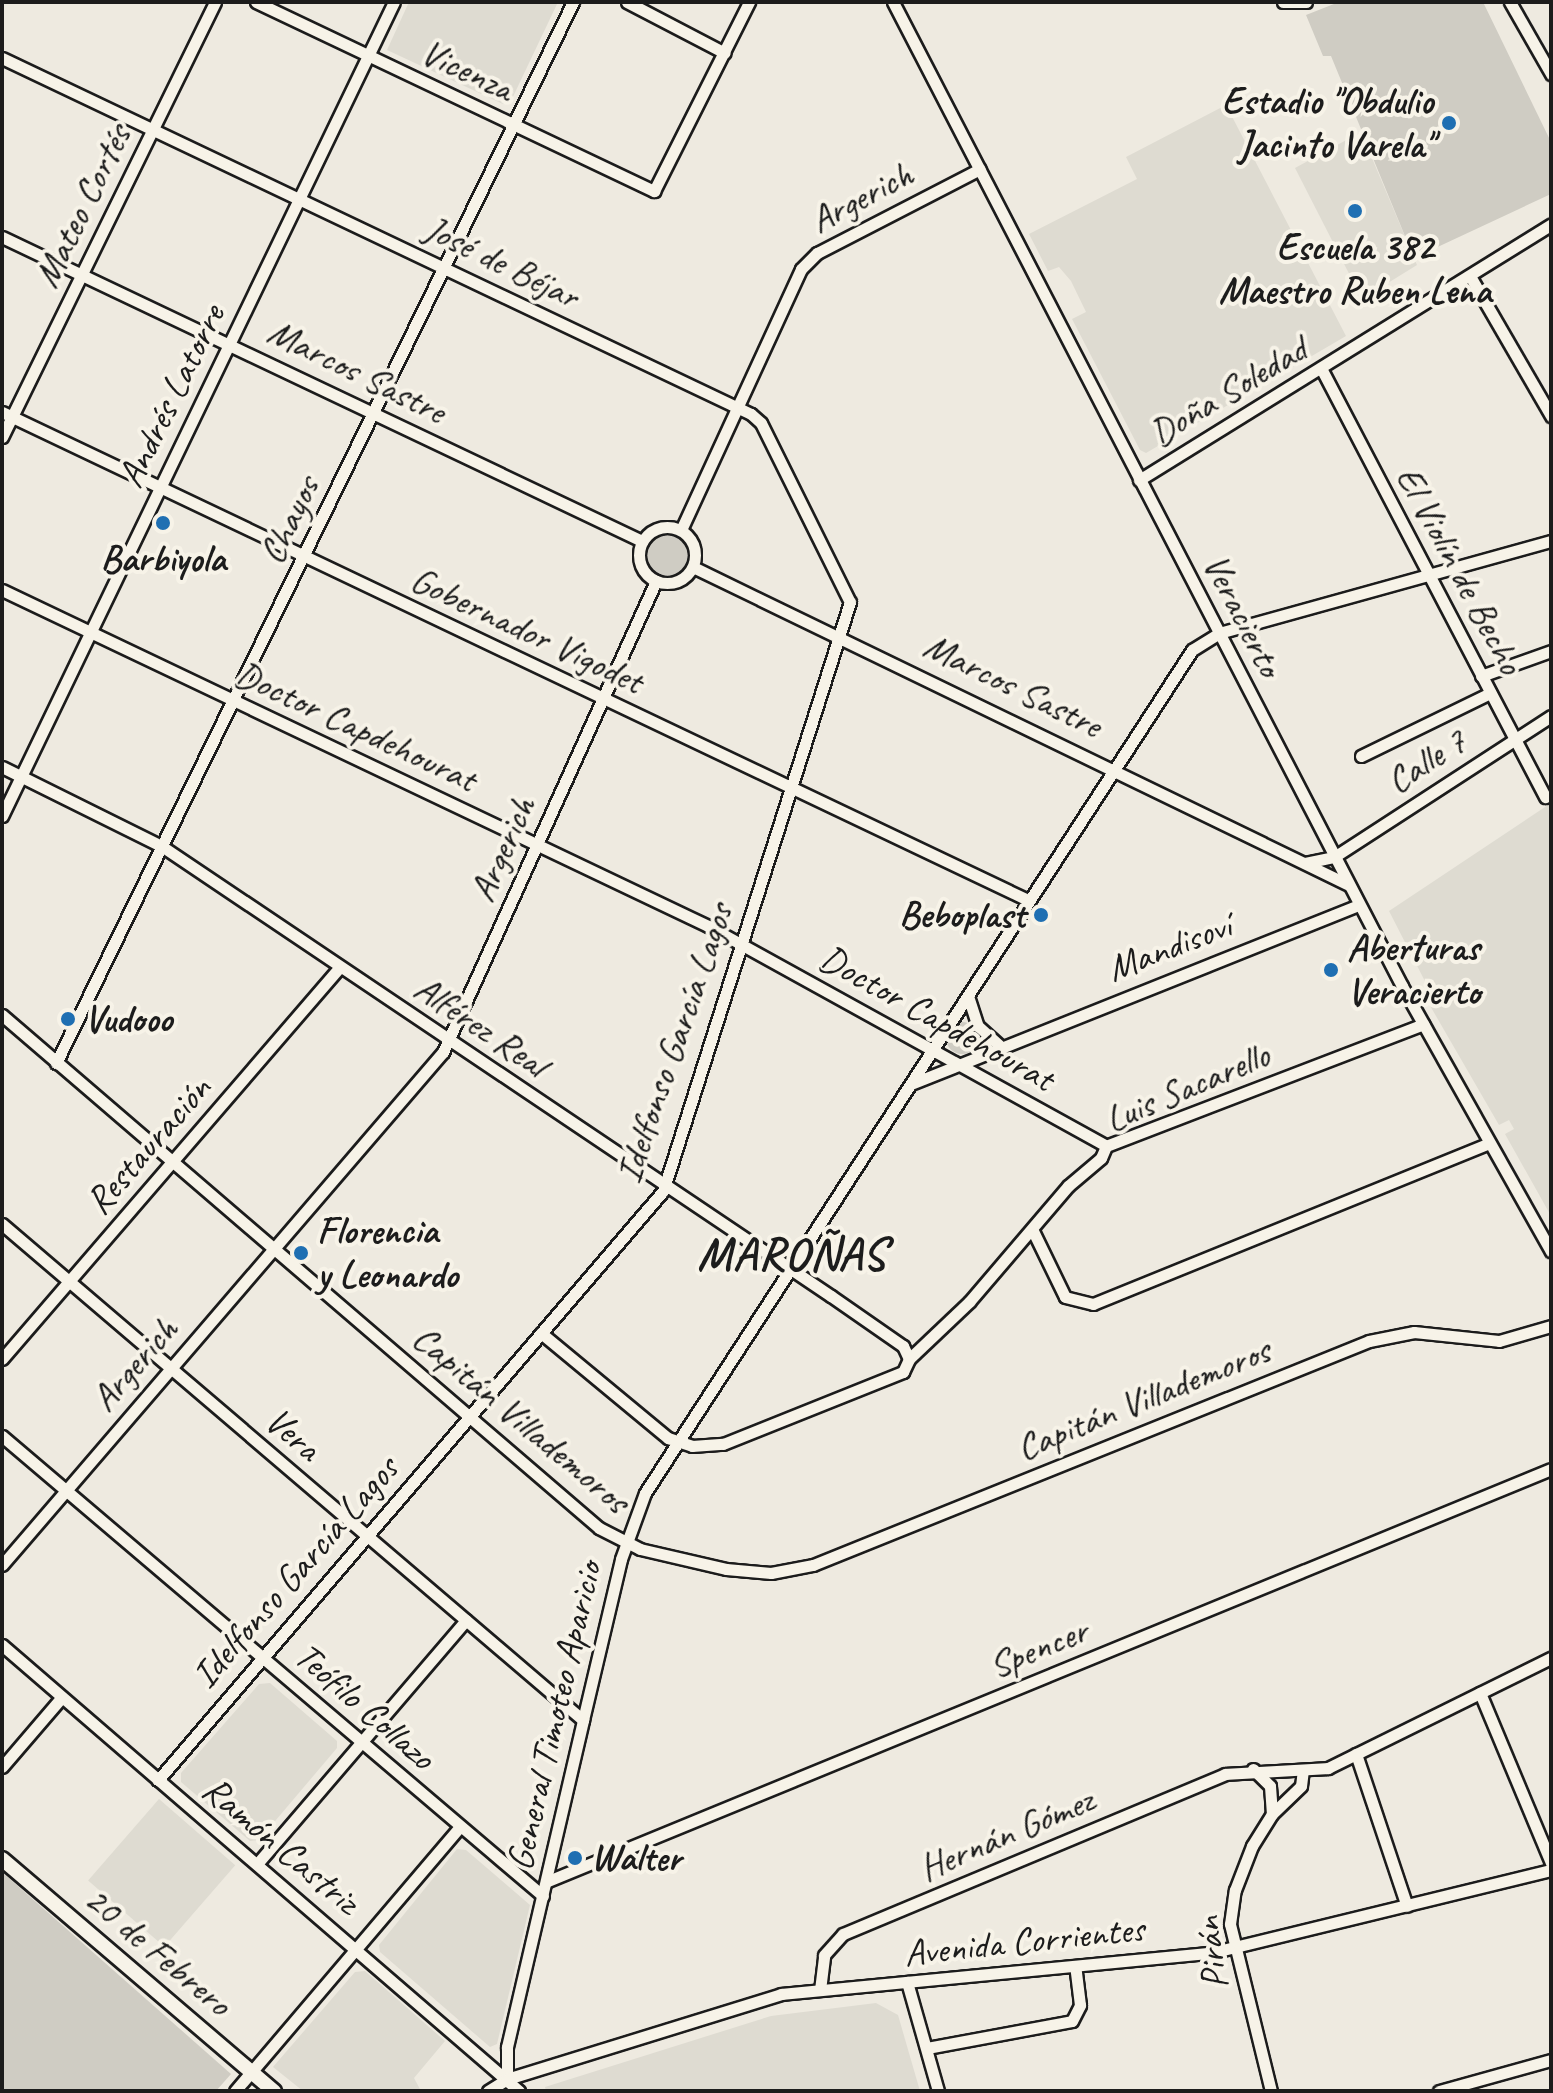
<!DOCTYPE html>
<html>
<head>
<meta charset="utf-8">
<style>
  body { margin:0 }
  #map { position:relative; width:1553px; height:2093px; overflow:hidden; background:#eeeae0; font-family:Caveat,sans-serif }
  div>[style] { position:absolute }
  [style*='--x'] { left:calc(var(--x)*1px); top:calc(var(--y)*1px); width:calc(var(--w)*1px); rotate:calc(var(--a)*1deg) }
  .built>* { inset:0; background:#dedbd1; transform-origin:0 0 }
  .green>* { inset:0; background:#cfccc3 }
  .round { border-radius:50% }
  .roads { filter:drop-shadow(2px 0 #1c1c1c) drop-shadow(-2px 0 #1c1c1c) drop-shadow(0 2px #1c1c1c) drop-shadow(0 -2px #1c1c1c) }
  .minor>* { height:11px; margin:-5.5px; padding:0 5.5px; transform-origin:5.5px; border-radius:5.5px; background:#f7f3e8 }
  .minor>.ring { margin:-5.5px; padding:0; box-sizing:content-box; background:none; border:11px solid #f7f3e8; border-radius:50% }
  .major>* { height:14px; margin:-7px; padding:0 7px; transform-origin:7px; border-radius:7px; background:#f7f3e8 }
  .dots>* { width:22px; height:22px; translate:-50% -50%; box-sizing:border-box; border:4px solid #f7f3e8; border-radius:50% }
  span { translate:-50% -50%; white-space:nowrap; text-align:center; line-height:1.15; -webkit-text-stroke:8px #f7f3e8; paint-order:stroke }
  .street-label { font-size:38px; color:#1c1c1c }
  .poi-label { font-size:38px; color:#1c1c1c; font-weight:700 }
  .right { translate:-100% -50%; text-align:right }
  .left { translate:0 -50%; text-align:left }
  .district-label { font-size:46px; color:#1c1c1c; font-weight:700; letter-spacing:2px }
  .frame { position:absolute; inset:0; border:4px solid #1c1c1c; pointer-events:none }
</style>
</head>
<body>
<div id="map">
  <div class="built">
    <div style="clip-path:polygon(409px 2px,558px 2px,510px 103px,503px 104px,387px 50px)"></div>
    <div style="clip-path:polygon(1226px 105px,1346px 336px,1146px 453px,1140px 450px,1072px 319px,1086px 312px,1071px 281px,1059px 267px,1048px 271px,1029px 234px,1137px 179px,1126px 157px)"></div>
    <div style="clip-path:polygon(1361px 132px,1417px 265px,1362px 299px,1295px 168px)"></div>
    <div style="clip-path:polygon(1551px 803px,1551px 1216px,1505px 1134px,1514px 1129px,1509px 1120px,1499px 1125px,1425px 997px,1431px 993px,1389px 911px)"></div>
    <div style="clip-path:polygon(270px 1683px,337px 1741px,337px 1748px,259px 1840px,250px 1841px,181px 1782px,181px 1773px,259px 1684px)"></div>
    <div style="left:159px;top:1799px;width:101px;height:108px;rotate:41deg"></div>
    <div style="clip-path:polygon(457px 1849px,466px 1850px,530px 1905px,497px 2044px,490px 2047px,380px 1952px,379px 1945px)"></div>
    <div style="clip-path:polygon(365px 1971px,445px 2041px,414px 2078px,421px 2091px,303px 2091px,273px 2067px,355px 1972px)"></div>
    <div style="clip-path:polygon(876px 2003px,898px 2015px,920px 2091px,546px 2091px,545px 2087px,771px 2016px)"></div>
  </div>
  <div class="green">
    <div style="clip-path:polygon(1339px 2px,1483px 2px,1551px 142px,1551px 194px,1414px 258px,1331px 56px,1323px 56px,1306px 15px)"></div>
    <div class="round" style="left:644px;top:531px;width:46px;height:46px"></div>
    <div class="round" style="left:946px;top:1022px;width:32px;height:32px"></div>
    <div style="clip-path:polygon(2px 1872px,231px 2074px,216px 2091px,2px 2091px)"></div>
  </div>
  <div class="roads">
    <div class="minor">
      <div style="--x:256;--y:2;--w:441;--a:25.4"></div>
      <div style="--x:654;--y:191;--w:212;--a:-63.3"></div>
      <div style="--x:627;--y:2;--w:110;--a:27.5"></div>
      <div style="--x:893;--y:2;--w:1108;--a:62.65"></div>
      <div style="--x:1402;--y:986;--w:304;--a:60.7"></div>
      <div style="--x:1283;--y:2;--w:23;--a:0"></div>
      <div style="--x:1510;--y:2;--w:83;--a:60.3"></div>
      <div style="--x:2;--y:58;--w:829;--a:25.42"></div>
      <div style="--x:751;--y:414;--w:13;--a:42"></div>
      <div style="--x:761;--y:423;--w:200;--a:63.6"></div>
      <div style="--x:850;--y:602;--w:618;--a:107.61"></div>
      <div style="--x:663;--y:1191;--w:776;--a:130.61"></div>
      <div style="--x:2;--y:237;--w:709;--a:25.41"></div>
      <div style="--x:1470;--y:276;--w:162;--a:59.9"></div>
      <div style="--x:1322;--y:370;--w:482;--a:62.4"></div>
      <div style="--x:2;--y:412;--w:1136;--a:25.44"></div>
      <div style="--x:2;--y:437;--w:484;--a:-63.9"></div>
      <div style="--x:1139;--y:480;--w:485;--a:-31.8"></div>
      <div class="ring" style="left:639px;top:527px;width:45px;height:45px"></div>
      <div style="--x:681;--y:530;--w:287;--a:-65.3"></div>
      <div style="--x:801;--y:269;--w:23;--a:-45"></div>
      <div style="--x:817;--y:253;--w:183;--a:-27.3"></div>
      <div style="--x:693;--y:567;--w:729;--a:25.86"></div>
      <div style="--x:2;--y:590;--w:782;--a:25.45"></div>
      <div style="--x:708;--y:926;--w:455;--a:28.9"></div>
      <div style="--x:1481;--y:676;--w:74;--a:-19.7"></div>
      <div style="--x:1361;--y:756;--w:144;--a:-26"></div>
      <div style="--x:2;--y:767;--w:180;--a:26.4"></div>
      <div style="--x:163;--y:847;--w:805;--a:33.91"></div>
      <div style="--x:831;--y:1296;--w:88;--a:34.8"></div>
      <div style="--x:903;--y:1346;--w:14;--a:65"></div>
      <div style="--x:2;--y:816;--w:903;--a:-64.29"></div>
      <div style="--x:1305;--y:863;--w:30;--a:-12"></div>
      <div style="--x:1334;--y:857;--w:259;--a:-33"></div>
      <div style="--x:968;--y:996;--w:32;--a:72"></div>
      <div style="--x:978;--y:1026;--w:28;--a:42"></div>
      <div style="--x:2;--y:1015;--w:787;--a:40.67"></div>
      <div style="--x:599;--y:1528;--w:46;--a:27.1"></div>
      <div style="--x:640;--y:1549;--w:88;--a:13.1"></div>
      <div style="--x:726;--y:1569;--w:45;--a:5.1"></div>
      <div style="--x:771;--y:1573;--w:43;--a:-10.8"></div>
      <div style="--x:813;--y:1565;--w:599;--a:-21.94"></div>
      <div style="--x:1369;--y:1341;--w:46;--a:-11.3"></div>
      <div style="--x:1414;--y:1332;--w:85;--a:6"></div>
      <div style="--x:1499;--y:1341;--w:54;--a:-16.1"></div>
      <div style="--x:56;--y:1063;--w:1180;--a:-64.02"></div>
      <div style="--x:911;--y:1084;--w:482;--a:-21.8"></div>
      <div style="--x:1106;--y:1146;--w:340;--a:-21"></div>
      <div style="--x:2;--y:1224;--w:764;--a:40.49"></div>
      <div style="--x:1033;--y:1231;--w:73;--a:64.1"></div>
      <div style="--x:1065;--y:1297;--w:29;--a:14"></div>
      <div style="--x:1093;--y:1304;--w:428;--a:-22.1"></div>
      <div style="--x:541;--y:1333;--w:165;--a:39.6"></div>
      <div style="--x:668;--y:1438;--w:25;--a:18"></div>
      <div style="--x:692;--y:1446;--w:31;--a:-4"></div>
      <div style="--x:723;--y:1444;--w:194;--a:-21.8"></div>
      <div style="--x:903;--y:1372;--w:14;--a:-65"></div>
      <div style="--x:909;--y:1359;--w:83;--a:-43.5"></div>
      <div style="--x:969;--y:1302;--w:153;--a:-49.5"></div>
      <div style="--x:1068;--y:1186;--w:43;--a:-40.3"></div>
      <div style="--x:1101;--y:1158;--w:13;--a:-67"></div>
      <div style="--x:2;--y:1359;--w:516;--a:-49.24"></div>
      <div style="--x:2;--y:1436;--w:710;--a:40.37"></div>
      <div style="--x:2;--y:1565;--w:676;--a:-49.32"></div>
      <div style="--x:443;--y:1052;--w:517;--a:-65.67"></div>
      <div style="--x:2;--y:1645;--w:683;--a:40.78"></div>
      <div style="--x:1480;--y:1693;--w:184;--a:67.3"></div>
      <div style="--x:1356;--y:1754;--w:160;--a:71.5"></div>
      <div style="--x:2;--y:1767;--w:92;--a:-49.4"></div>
      <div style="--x:1253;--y:1769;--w:24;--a:45"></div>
      <div style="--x:1270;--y:1786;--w:28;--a:86"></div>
      <div style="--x:257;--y:1864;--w:321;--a:-49.4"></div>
      <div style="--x:548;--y:1881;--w:1084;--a:-22.33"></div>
      <div style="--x:907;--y:1982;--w:113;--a:74.1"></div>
      <div style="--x:820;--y:1990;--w:35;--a:-83"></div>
      <div style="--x:824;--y:1955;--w:28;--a:-48"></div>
      <div style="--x:843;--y:1934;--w:414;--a:-22.7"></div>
      <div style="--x:1225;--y:1774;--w:103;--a:-3.3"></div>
      <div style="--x:1328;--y:1768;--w:249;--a:-26.3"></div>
      <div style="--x:927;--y:2048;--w:147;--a:-10.5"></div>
      <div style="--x:1072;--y:2021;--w:18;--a:-63"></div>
      <div style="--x:1080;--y:2005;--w:39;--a:-97"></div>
      <div style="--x:507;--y:2079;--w:32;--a:-90"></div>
      <div style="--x:507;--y:2047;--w:336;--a:-76.9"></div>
      <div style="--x:583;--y:1720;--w:165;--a:-76.7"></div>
      <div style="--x:621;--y:1559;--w:70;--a:-70"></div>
      <div style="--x:645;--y:1493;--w:1005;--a:-57.02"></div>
      <div style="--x:1192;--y:650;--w:32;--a:-32"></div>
      <div style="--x:1219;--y:633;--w:345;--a:-15.5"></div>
      <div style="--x:235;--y:2091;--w:347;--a:-49.6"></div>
      <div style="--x:488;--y:2091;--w:22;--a:-32"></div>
      <div style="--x:507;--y:2079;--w:287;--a:-17.2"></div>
      <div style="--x:781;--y:1994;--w:431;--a:-5.5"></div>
      <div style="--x:1210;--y:1953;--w:351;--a:-13.7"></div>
      <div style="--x:1271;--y:2091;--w:172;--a:-103.8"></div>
      <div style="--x:1230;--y:1924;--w:34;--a:-82"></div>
      <div style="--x:1235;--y:1890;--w:47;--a:-68.9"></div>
      <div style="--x:1252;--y:1846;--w:38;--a:-58"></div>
      <div style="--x:1272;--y:1814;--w:40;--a:-44"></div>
      <div style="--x:1301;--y:1786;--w:16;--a:-83"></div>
      <div style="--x:1439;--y:2091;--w:116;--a:-15.5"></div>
    </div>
    <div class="major">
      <div style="--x:2;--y:1859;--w:358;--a:40.5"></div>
    </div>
  </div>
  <div class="dots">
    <div style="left:1449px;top:123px;background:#1f6fb2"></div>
    <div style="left:1355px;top:211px;background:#1f6fb2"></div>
    <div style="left:163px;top:523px;background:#1f6fb2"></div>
    <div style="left:1041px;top:915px;background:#1f6fb2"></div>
    <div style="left:1331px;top:970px;background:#1f6fb2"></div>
    <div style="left:68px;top:1019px;background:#1f6fb2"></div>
    <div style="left:301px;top:1253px;background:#1f6fb2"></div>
    <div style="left:575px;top:1858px;background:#1f6fb2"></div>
  </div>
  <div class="street-label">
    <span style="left:467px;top:70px;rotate:25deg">Vicenza</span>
    <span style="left:861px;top:197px;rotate:-28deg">Argerich</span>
    <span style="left:82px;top:206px;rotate:-64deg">Mateo Cortés</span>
    <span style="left:502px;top:262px;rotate:26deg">José de Béjar</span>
    <span style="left:357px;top:371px;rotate:26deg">Marcos Sastre</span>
    <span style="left:1228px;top:391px;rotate:-31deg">Doña Soledad</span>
    <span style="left:171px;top:396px;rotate:-64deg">Andrés Latorre</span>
    <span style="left:289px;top:520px;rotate:-64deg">Chayos</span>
    <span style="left:1460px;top:570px;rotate:62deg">El Violín de Becho</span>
    <span style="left:1243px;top:615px;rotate:63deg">Veracierto</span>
    <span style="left:527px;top:630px;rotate:25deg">Gobernador Vigodet</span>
    <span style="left:1013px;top:685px;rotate:26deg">Marcos Sastre</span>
    <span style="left:356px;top:726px;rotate:25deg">Doctor Capdehourat</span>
    <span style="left:1426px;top:761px;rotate:-33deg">Calle 7</span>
    <span style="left:502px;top:849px;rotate:-66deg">Argerich</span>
    <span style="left:1169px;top:947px;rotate:-21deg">Mandisoví</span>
    <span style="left:937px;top:1018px;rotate:29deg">Doctor Capdehourat</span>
    <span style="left:481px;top:1026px;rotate:34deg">Alférez Real</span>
    <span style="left:674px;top:1043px;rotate:-71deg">Idelfonso García Lagos</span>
    <span style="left:1187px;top:1087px;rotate:-23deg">Luis Sacarello</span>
    <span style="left:148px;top:1145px;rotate:-49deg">Restauración</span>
    <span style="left:134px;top:1364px;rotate:-49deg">Argerich</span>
    <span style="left:1143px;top:1399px;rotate:-22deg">Capitán Villademoros</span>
    <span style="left:521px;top:1419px;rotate:40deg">Capitán Villademoros</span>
    <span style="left:293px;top:1434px;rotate:41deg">Vera</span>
    <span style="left:295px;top:1572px;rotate:-49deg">Idelfonso García Lagos</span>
    <span style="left:1038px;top:1648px;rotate:-22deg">Spencer</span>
    <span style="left:365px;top:1706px;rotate:41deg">Teófilo Collazo</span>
    <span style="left:554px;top:1716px;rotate:-77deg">General Timoteo Aparicio</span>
    <span style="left:1006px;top:1834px;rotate:-23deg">Hernán Gómez</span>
    <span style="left:281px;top:1845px;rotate:40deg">Ramón Castriz</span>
    <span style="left:1024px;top:1941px;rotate:-6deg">Avenida Corrientes</span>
    <span style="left:158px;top:1951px;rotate:40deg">20 de Febrero</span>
    <span style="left:1211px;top:1953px;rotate:-97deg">Pirán</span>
  </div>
  <div class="poi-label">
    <span class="right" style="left:1433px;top:123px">Estadio "Obdulio<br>Jacinto Varela"</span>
    <span style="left:1355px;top:269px">Escuela 382<br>Maestro Ruben Lena</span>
    <span style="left:163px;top:559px">Barbiyola</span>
    <span class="right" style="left:1025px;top:915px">Beboplast</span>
    <span class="left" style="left:1347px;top:970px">Aberturas<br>Veracierto</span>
    <span class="left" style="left:84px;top:1019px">Vudooo</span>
    <span class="left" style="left:317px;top:1253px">Florencia<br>y Leonardo</span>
    <span class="left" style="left:591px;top:1858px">Walter</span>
  </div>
  <div class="district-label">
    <span style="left:792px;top:1254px">MAROÑAS</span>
  </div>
  <div class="frame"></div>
</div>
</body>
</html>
